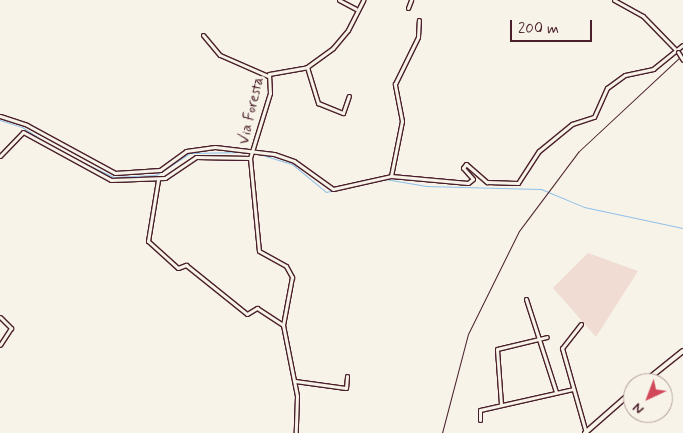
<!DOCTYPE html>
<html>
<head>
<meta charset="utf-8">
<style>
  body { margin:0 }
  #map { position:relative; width:683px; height:433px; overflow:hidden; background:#f7f3e8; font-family:Mynerve,sans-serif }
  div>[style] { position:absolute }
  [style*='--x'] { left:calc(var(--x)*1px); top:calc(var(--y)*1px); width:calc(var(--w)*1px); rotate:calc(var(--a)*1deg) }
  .built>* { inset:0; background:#f0dcd2 }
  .stream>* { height:1px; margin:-0.5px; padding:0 0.5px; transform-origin:0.5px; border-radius:0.5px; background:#8fc0ea }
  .roads { filter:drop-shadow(1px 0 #4a1f2b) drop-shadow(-1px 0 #4a1f2b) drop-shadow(0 1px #4a1f2b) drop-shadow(0 -1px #4a1f2b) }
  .minor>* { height:3px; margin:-1.5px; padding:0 1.5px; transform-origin:1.5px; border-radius:1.5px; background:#f7f3e8 }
  .tertiary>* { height:4px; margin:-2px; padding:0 2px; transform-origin:2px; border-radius:2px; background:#f7f3e8 }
  .rail>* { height:1px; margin:-0.5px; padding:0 0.5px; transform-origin:0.5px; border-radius:0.5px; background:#4a1f2b }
  .bridges { filter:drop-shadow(1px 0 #4a1f2b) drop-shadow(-1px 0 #4a1f2b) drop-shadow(0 1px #4a1f2b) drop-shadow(0 -1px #4a1f2b) }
  .minor-bridge>* { height:3px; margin:-1.5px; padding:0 1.5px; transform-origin:1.5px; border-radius:1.5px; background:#f7f3e8 }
  span { translate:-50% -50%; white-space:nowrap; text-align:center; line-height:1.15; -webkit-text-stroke:5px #f7f3e8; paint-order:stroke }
  .street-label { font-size:15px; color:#4a1f2b }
  .north { position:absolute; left:623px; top:373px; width:50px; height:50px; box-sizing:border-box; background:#f7f3e8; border:1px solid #b29e9c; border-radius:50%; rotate:223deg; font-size:14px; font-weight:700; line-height:20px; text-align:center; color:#4a1f2b }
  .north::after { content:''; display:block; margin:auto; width:18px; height:22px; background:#d1495b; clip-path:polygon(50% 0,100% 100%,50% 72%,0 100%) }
  .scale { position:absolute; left:510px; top:20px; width:82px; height:22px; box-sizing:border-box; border:2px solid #4a1f2b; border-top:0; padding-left:6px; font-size:15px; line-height:18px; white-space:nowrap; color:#4a1f2b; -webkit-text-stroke:4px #f7f3e8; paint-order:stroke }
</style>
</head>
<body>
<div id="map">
  <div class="built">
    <div style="clip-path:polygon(588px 253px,638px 271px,596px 337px,553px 288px)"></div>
  </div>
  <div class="stream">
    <div style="--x:0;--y:120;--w:23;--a:18"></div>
    <div style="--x:22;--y:127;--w:31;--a:33"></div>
    <div style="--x:259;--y:154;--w:34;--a:17"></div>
    <div style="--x:292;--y:164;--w:44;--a:39.5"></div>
    <div style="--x:326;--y:192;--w:60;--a:-12.4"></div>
    <div style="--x:385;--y:179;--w:42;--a:9.7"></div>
    <div style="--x:426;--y:186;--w:115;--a:1.5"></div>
    <div style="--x:541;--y:189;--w:47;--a:22.7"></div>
    <div style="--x:584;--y:207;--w:101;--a:12"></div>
    <div style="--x:73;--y:158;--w:45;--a:24.9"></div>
    <div style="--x:114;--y:177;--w:42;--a:-2.7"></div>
    <div style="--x:156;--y:175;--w:40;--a:-32.9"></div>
    <div style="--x:190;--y:153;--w:55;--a:-1"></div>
  </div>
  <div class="roads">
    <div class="minor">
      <div style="--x:339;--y:0;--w:19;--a:28"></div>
      <div style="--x:614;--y:0;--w:33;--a:29"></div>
      <div style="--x:643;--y:16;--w:50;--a:45.8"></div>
      <div style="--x:408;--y:8;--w:9;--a:-69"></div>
      <div style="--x:203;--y:35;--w:26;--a:50"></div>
      <div style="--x:220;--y:55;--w:52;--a:23.6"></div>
      <div style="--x:307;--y:67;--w:38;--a:73"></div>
      <div style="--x:318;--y:103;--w:27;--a:22"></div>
      <div style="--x:343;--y:113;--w:18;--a:-71"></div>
      <div style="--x:0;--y:116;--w:28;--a:18"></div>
      <div style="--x:27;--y:125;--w:100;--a:28.6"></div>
      <div style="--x:115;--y:173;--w:45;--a:-3.8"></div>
      <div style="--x:160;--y:170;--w:32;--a:-36"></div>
      <div style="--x:186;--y:151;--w:29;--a:-8"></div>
      <div style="--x:215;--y:147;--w:59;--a:6.8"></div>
      <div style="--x:274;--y:154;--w:21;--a:19"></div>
      <div style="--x:294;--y:161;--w:48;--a:35.7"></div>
      <div style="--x:333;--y:189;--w:59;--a:-12.6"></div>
      <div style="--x:391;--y:176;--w:77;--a:5.2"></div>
      <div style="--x:468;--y:183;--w:6;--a:-39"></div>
      <div style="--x:473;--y:179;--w:15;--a:-132"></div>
      <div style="--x:463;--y:168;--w:5;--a:-53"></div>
      <div style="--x:466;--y:164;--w:28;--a:41"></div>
      <div style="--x:487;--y:182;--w:31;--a:2"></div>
      <div style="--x:518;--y:183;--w:38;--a:-57"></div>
      <div style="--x:539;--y:151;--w:43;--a:-39.3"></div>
      <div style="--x:572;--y:124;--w:23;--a:-18"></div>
      <div style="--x:594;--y:117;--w:32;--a:-66"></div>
      <div style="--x:607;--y:88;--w:22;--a:-36"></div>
      <div style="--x:625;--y:75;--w:29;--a:-12"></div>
      <div style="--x:653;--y:69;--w:38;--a:-39"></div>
      <div style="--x:23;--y:132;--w:100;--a:28.6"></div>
      <div style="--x:111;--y:180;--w:54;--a:-2.1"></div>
      <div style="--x:165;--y:178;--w:37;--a:-34"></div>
      <div style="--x:196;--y:157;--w:54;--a:1.1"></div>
      <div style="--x:0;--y:156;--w:33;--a:-46"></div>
      <div style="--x:250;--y:158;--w:93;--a:84.5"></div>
      <div style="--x:259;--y:251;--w:31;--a:29"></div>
      <div style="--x:286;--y:266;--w:13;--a:61"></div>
      <div style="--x:292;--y:277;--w:49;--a:100.6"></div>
      <div style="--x:283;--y:325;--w:72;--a:78.8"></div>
      <div style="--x:297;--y:396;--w:37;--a:92"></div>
      <div style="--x:250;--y:158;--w:68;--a:-72.9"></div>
      <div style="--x:270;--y:93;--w:19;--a:-93"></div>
      <div style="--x:269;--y:74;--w:39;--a:-10"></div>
      <div style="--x:307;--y:67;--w:32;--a:-36"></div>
      <div style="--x:333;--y:48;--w:23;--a:-50"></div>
      <div style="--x:348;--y:30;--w:34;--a:-63"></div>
      <div style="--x:391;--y:176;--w:56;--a:-78.7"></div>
      <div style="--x:402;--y:121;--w:38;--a:-101"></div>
      <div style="--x:395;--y:84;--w:52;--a:-63.9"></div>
      <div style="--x:418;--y:37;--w:17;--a:-87"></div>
      <div style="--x:158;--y:180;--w:62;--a:99.3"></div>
      <div style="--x:148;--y:241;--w:40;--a:42"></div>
      <div style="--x:178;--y:268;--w:9;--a:-21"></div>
      <div style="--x:186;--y:265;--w:78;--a:38.8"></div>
      <div style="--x:247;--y:314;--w:12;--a:-31"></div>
      <div style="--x:257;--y:308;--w:31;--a:33"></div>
      <div style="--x:526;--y:299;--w:98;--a:72.1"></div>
      <div style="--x:0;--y:317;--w:16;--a:45"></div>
      <div style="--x:11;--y:328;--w:20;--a:123"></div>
      <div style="--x:581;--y:324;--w:31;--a:128"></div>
      <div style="--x:562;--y:348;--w:88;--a:74.2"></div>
      <div style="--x:295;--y:381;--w:51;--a:7.8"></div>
      <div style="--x:346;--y:388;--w:12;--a:-85"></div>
      <div style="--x:501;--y:404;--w:55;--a:-94.2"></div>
      <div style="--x:497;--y:349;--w:51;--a:-13.5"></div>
      <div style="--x:480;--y:420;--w:10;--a:-90"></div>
      <div style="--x:480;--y:410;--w:95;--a:-12.7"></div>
    </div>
    <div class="tertiary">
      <div style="--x:643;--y:383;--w:51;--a:-38.7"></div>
      <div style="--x:585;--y:433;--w:64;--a:-41.2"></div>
    </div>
  </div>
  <div class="rail">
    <div style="--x:442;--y:433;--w:102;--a:-75.3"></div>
    <div style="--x:468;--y:334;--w:115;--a:-63.7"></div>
    <div style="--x:519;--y:231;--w:99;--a:-53.2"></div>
    <div style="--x:578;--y:152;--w:144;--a:-43"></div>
  </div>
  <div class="bridges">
    <div class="minor-bridge">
      <div style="--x:678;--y:52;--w:9;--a:58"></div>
    </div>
  </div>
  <div class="street-label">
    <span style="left:252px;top:111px;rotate:-77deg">Via Foresta</span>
  </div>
  <div class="north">N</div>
  <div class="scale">200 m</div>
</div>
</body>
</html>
